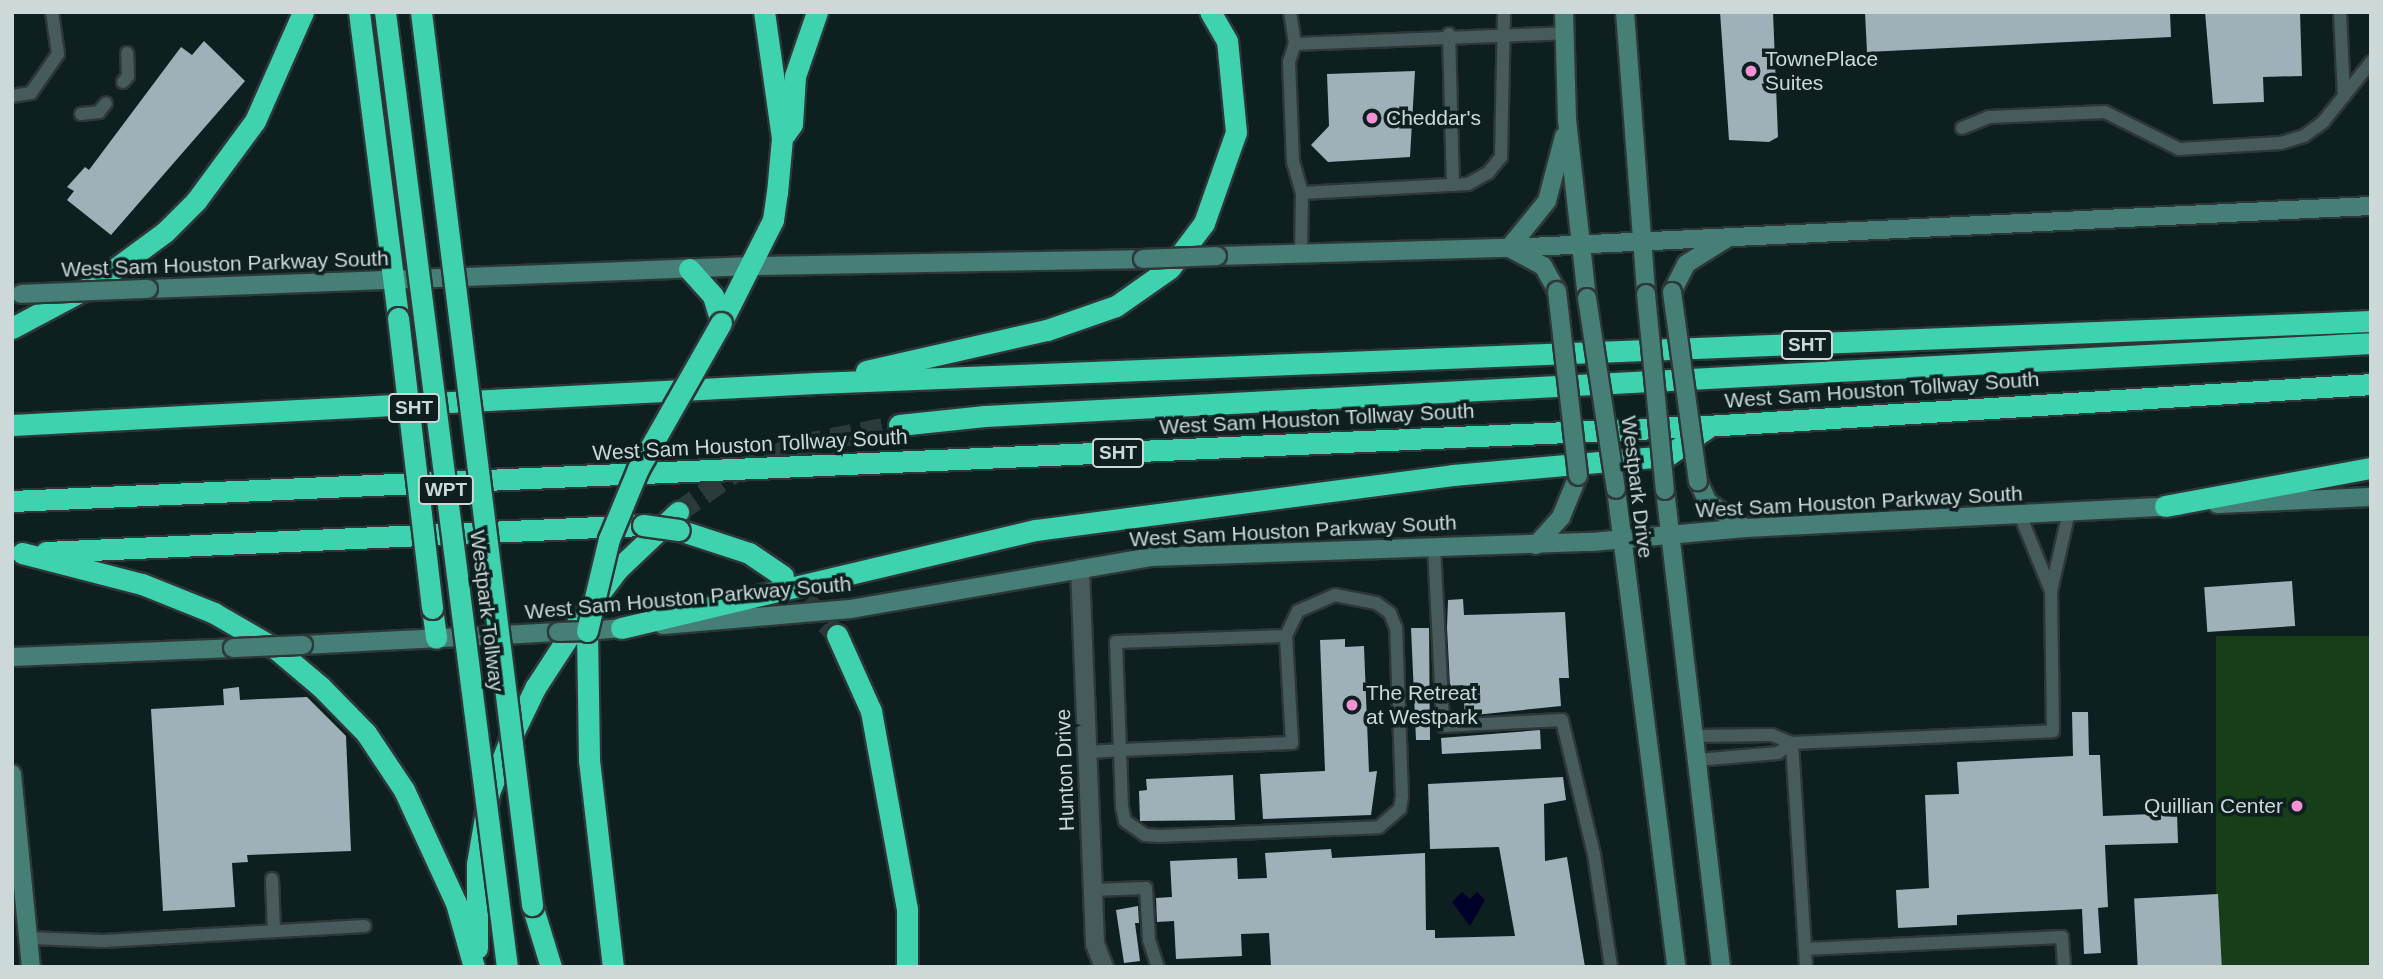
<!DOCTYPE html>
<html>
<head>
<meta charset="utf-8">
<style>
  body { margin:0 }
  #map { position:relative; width:2383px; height:979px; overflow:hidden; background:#0e1f20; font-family:Helvetica,sans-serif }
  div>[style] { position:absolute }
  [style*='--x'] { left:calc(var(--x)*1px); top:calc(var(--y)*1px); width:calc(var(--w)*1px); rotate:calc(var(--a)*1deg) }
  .green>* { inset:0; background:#163e19; transform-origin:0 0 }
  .water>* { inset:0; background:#00012b }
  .building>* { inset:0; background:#9fb0b9; transform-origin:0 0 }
  .highway-tunnel>* { height:21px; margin-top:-10.5px; transform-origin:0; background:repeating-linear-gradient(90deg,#2b3b3c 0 21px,transparent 0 31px) }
  .roads { filter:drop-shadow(2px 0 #2d3737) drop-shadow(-2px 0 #2d3737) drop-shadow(0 2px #2d3737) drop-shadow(0 -2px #2d3737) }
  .lane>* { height:12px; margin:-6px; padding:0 6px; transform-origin:6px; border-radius:6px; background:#485b5c }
  .street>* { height:18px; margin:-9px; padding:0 9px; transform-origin:9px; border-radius:9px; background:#485b5c }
  .secondary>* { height:18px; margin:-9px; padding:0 9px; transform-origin:9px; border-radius:9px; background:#457f75 }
  .highway>* { height:21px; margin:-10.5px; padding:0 10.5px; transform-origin:10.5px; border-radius:10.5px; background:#3ed2af }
  .bridges { filter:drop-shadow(2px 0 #2d3737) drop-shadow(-2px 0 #2d3737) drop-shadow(0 2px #2d3737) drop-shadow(0 -2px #2d3737) }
  .secondary-bridge>* { height:18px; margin:-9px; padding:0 9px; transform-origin:9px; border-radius:9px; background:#457f75 }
  .highway-bridge>* { height:21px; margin:-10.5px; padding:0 10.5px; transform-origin:10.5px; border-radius:10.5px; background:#3ed2af }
  .dots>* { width:19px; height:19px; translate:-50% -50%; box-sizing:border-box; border:4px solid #0e1f20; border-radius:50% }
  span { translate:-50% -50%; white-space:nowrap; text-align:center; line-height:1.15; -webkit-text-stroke:7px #0e1f20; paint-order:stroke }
  .shield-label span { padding:2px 5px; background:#0e1f20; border:2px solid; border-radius:5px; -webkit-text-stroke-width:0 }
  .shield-label { font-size:19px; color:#cdd8d8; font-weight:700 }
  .poi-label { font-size:21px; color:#cdd8d8 }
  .left { translate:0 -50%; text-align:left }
  .right { translate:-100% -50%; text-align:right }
  .street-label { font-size:21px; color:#cdd8d8 }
  .frame { position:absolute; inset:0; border:14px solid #cdd8d8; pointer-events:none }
</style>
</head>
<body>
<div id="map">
  <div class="green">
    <div style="left:2371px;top:636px;width:331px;height:155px;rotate:90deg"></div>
  </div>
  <div class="water">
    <div style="clip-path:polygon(1462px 892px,1470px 899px,1477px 892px,1485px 900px,1470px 926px,1452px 902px)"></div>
  </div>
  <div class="building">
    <div style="clip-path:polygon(1720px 12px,1773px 12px,1778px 137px,1769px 142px,1729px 140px)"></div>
    <div style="clip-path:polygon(1865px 12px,2170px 12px,2171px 37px,1867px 52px)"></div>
    <div style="clip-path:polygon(2205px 12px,2300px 12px,2302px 76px,2263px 77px,2264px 102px,2213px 104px)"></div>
    <div style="clip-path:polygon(204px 41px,245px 81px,111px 235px,67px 200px,74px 191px,67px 187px,85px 167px,89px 170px,181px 47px,192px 55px)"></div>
    <div style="clip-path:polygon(1415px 71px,1410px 157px,1328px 162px,1311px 145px,1329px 126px,1327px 74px)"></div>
    <div style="left:2292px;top:581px;width:45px;height:88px;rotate:86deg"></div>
    <div style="clip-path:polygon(1463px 599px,1464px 615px,1565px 612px,1569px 678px,1559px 678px,1561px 706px,1465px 716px,1463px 685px,1450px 686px,1447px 627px,1448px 600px)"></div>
    <div style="clip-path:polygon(1411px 628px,1429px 628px,1430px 740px,1416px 740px)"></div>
    <div style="clip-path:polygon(1345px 639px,1345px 647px,1364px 646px,1369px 772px,1377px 771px,1371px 815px,1263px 819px,1260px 774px,1325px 771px,1320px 640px)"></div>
    <div style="clip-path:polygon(239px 687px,240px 700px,307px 697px,346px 736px,351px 851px,247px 855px,248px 862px,232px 863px,235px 907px,163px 911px,151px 709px,224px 705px,223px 689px)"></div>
    <div style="clip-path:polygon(2072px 712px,2088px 712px,2089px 755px,2100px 755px,2103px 816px,2177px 813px,2178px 843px,2105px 845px,2108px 907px,2098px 908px,2101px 953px,2084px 954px,2082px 909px,1957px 915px,1957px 925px,1898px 928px,1896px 890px,1929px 888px,1925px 795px,1959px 794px,1957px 762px,2073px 756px)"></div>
    <div style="clip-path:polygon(1540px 730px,1541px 749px,1442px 754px,1441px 738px)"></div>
    <div style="clip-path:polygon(1233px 775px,1235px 820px,1140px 821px,1139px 791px,1147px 790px,1146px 779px)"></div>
    <div style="clip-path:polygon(1563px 777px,1566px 800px,1544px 804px,1545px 861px,1567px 857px,1585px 967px,1271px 967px,1269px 933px,1241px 934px,1242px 956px,1176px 959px,1174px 921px,1157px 922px,1156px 898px,1172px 897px,1170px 861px,1237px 858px,1238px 879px,1267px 878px,1265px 853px,1331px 849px,1332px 858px,1425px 853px,1426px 930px,1435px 930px,1435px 938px,1515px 936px,1499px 847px,1430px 849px,1428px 784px)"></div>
    <div style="left:2218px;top:894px;width:73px;height:84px;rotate:87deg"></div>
    <div style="clip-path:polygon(1138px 906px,1139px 923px,1135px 923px,1140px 961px,1124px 963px,1116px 910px)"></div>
  </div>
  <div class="highway-tunnel">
    <div style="--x:678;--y:512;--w:72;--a:-35.4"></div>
    <div style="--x:737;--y:470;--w:69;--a:-22.1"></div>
    <div style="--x:801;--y:444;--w:100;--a:-11"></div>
    <div style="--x:785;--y:577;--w:78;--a:48.1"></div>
  </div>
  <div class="roads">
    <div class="lane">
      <div style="--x:1290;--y:12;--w:32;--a:81"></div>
      <div style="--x:2340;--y:12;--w:84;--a:87.3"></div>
      <div style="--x:1449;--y:34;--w:151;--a:88.5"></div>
      <div style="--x:123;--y:82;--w:8;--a:-50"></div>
      <div style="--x:128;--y:76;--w:23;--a:-92"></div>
      <div style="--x:12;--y:96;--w:19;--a:-9"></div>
      <div style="--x:31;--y:93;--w:47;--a:-55.3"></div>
      <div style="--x:58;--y:54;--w:42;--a:-98.1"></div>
      <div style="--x:81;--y:114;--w:18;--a:-6"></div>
      <div style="--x:99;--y:112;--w:11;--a:-52"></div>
      <div style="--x:1962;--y:128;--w:29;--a:-22"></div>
      <div style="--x:1989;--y:117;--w:116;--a:-2.5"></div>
      <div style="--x:2105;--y:112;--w:83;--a:26.6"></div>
      <div style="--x:2179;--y:149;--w:102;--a:-3.4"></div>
      <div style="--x:2281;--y:143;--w:24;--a:-17"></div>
      <div style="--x:2304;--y:136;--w:24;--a:-36"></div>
      <div style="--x:2323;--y:122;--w:77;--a:-51.3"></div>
      <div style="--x:1302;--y:193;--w:32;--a:-106"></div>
      <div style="--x:1293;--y:162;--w:100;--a:-92.3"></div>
      <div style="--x:1289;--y:62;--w:19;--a:-72"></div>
      <div style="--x:1295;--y:44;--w:270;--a:-2.3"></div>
      <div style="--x:1301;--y:254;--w:61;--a:-89.1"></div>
      <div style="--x:1302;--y:193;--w:166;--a:-3.1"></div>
      <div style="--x:1468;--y:184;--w:23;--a:-29"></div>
      <div style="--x:1488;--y:173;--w:21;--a:-51"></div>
      <div style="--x:1501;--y:157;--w:145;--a:-88.8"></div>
      <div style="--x:2020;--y:515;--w:82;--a:67.8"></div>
      <div style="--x:1434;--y:546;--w:180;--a:87.1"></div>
      <div style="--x:1443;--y:726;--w:119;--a:-2.9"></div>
      <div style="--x:1562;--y:720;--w:138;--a:76.6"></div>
      <div style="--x:1594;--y:854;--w:114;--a:81.4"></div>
      <div style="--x:1694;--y:736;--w:78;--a:-0.7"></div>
      <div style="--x:1772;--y:735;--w:22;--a:22"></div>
      <div style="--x:1792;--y:743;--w:261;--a:-2.6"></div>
      <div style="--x:2053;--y:731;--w:140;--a:-90.8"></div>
      <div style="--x:2051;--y:591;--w:81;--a:-77.2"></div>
      <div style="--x:1792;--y:743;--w:224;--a:86.4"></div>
      <div style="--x:1087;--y:752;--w:33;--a:-3"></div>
      <div style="--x:1120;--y:750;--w:172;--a:-2.3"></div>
      <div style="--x:1292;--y:743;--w:107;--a:-93.2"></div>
      <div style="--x:1286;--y:636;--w:170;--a:178"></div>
      <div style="--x:1116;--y:642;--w:108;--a:87.9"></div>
      <div style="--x:1120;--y:750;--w:57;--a:88"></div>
      <div style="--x:1122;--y:807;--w:14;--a:78"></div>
      <div style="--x:1125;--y:821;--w:24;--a:35"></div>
      <div style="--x:1145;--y:835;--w:14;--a:4"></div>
      <div style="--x:1159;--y:836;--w:220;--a:-2.3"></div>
      <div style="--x:1379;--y:827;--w:28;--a:-41"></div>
      <div style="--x:1400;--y:809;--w:13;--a:-81"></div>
      <div style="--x:1402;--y:796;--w:168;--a:-92"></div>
      <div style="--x:1396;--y:628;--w:16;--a:-112"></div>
      <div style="--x:1390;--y:613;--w:17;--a:-144"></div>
      <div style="--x:1376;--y:603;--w:42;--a:-169"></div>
      <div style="--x:1335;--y:595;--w:40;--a:156.6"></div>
      <div style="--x:1298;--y:611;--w:28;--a:116"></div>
      <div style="--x:1697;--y:760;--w:81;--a:-4.9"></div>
      <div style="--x:1778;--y:753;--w:17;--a:-36"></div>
      <div style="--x:272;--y:879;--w:52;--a:87.8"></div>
      <div style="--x:1093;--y:890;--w:53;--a:-2.2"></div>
      <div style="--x:1146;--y:888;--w:52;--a:86.7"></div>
      <div style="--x:1149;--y:940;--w:28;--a:72"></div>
      <div style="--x:30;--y:938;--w:74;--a:2.3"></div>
      <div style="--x:104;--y:941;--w:261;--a:-3.3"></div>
      <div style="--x:1805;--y:949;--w:257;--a:-2.7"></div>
      <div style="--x:2062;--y:937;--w:30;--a:86"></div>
    </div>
    <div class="street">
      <div style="--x:1080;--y:569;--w:375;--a:87.7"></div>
      <div style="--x:1095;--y:944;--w:25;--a:69"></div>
    </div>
    <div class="secondary">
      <div style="--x:1564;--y:12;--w:108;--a:88.4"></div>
      <div style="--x:1567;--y:120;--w:179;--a:83.6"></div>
      <div style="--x:1625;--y:12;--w:283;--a:85.7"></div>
      <div style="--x:1217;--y:256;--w:292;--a:-1.6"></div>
      <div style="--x:1509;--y:248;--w:863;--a:-2.79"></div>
      <div style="--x:148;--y:289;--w:604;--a:-2.18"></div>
      <div style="--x:752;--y:266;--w:391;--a:-1"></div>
      <div style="--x:1557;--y:291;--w:29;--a:-119"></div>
      <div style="--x:1543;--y:266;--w:38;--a:-152"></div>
      <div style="--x:1509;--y:248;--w:60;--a:-51"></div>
      <div style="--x:1547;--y:201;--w:67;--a:-75.3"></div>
      <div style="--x:1672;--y:292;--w:31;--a:-63"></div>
      <div style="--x:1686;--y:264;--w:51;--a:-32.1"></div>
      <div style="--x:1698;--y:481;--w:23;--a:65"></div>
      <div style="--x:1708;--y:502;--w:45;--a:35.1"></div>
      <div style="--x:1616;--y:489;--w:482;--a:82.8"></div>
      <div style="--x:1665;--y:490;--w:480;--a:83.3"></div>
      <div style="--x:2217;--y:504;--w:154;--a:-2.6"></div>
      <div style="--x:1536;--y:545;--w:38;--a:-48"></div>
      <div style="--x:1561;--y:517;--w:44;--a:-67.5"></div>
      <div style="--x:663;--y:625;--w:188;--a:-4.9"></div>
      <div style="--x:850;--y:609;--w:306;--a:-9.8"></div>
      <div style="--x:1152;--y:557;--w:440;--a:-2"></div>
      <div style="--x:1592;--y:542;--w:154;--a:-5.2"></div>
      <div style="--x:1745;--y:528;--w:434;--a:-2.9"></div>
      <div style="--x:587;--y:631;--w:48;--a:-4.8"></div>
      <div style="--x:303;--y:645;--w:255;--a:-2.9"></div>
      <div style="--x:12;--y:657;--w:221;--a:-2.3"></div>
      <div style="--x:12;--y:774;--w:194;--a:84.4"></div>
    </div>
    <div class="highway">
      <div style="--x:359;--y:12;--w:308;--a:82.7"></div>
      <div style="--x:785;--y:134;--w:12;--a:-55"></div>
      <div style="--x:792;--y:124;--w:48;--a:-86.4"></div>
      <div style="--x:795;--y:76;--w:68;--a:-71"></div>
      <div style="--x:689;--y:269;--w:36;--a:48"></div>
      <div style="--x:713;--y:296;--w:28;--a:73"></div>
      <div style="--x:721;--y:323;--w:115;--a:-63.2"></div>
      <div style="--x:773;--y:220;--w:27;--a:-82"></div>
      <div style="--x:777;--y:193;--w:55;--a:-84.8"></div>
      <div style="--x:782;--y:138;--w:127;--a:-98.1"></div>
      <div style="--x:12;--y:328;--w:92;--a:-28"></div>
      <div style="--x:93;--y:285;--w:89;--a:-36.4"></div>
      <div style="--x:165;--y:232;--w:44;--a:-45"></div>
      <div style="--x:196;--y:201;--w:99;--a:-53.6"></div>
      <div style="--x:255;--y:121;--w:119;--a:-66.2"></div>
      <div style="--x:866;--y:371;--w:186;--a:-12.8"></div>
      <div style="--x:1047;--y:330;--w:73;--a:-19.2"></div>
      <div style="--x:1116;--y:306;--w:66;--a:-35.1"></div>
      <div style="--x:1170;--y:268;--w:56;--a:-52.9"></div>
      <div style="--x:1204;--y:223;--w:96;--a:-70.6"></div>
      <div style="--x:1236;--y:132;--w:91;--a:-95.6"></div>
      <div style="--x:1227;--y:41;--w:34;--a:-120"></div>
      <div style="--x:12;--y:425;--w:805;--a:-2.99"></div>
      <div style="--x:816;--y:383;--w:1556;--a:-2.28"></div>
      <div style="--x:899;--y:425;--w:86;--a:-6"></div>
      <div style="--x:985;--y:416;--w:1388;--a:-3.01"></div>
      <div style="--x:12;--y:501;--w:1712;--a:-2.54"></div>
      <div style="--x:1722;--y:425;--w:650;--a:-3.61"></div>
      <div style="--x:2165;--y:506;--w:209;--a:-10.5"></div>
      <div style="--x:679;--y:530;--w:74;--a:18.2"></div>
      <div style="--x:749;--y:553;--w:41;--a:34.1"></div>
      <div style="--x:46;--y:552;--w:598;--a:-2.59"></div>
      <div style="--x:22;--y:553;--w:124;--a:14.5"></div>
      <div style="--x:142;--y:584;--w:78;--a:21.9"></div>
      <div style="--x:214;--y:613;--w:72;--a:30.1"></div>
      <div style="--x:276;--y:649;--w:59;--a:40.2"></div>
      <div style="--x:321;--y:687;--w:64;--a:45.6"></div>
      <div style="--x:366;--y:733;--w:69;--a:56.3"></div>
      <div style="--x:404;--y:790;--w:124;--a:65.3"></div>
      <div style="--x:456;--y:903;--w:66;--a:74.3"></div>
      <div style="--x:432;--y:608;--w:30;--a:82"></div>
      <div style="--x:621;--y:628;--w:426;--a:-13.3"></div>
      <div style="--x:1036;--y:530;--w:421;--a:-7.5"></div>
      <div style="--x:1453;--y:475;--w:215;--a:-5.1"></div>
      <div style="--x:1667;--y:456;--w:49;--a:-35"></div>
      <div style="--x:587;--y:631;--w:129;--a:89.1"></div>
      <div style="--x:589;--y:760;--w:208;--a:83.4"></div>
      <div style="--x:837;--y:635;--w:83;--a:65.9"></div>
      <div style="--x:871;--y:711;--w:201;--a:79.7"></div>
      <div style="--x:907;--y:909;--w:58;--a:90"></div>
      <div style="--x:532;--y:905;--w:65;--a:73"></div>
      <div style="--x:477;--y:948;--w:84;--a:-90"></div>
      <div style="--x:477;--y:864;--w:72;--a:-80.4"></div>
      <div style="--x:489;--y:793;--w:55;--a:-68.6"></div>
      <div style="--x:509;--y:742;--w:60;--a:-64.3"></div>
      <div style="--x:535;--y:688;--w:79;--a:-56.9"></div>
      <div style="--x:578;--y:622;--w:66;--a:-53"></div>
      <div style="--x:618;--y:569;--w:83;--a:-43.5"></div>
    </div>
  </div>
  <div class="bridges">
    <div class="secondary-bridge">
      <div style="--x:1143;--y:259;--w:74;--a:-2.3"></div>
      <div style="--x:1557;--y:291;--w:186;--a:83.5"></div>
      <div style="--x:1672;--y:292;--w:191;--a:82.2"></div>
      <div style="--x:21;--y:294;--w:127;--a:-2.3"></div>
      <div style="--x:1646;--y:294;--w:197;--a:84.5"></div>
      <div style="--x:1587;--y:298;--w:193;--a:81.4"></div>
      <div style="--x:558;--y:632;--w:29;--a:-2"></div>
      <div style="--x:233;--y:648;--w:70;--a:-2.5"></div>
    </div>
    <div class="highway-bridge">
      <div style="--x:385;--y:12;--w:963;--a:82.72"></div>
      <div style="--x:421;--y:12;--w:900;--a:82.91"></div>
      <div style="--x:398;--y:318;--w:292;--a:83.3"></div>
      <div style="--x:643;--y:525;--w:36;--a:8"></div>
      <div style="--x:587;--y:631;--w:95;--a:-76.6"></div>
      <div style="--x:609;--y:539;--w:76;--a:-67.5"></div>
      <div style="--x:638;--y:469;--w:168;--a:-60.4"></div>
    </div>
  </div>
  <div class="dots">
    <div style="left:1751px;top:71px;background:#f591d2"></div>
    <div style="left:1372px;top:118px;background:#f591d2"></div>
    <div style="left:1352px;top:705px;background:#f591d2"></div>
    <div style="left:2297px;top:806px;background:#f591d2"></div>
  </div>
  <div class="shield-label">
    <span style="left:1807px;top:345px">SHT</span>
    <span style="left:414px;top:408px">SHT</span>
    <span style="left:1118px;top:453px">SHT</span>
    <span style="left:446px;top:490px">WPT</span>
  </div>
  <div class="poi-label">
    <span class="left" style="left:1765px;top:71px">TownePlace<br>Suites</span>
    <span class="left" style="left:1386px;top:118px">Cheddar's</span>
    <span class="left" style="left:1366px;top:705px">The Retreat<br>at Westpark</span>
    <span class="right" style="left:2283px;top:806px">Quillian Center</span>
  </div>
  <div class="street-label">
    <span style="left:225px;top:264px;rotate:-2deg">West Sam Houston Parkway South</span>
    <span style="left:1882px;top:390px;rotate:-4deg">West Sam Houston Tollway South</span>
    <span style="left:1317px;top:419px;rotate:-3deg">West Sam Houston Tollway South</span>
    <span style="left:750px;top:445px;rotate:-3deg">West Sam Houston Tollway South</span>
    <span style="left:1637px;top:487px;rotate:83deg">Westpark Drive</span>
    <span style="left:1859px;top:502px;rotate:-3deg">West Sam Houston Parkway South</span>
    <span style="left:1293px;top:531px;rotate:-3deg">West Sam Houston Parkway South</span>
    <span style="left:688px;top:598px;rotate:-5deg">West Sam Houston Parkway South</span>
    <span style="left:487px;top:611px;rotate:83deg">Westpark Tollway</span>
    <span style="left:1065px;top:770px;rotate:-92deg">Hunton Drive</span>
  </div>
  <div class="frame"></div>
</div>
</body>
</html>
